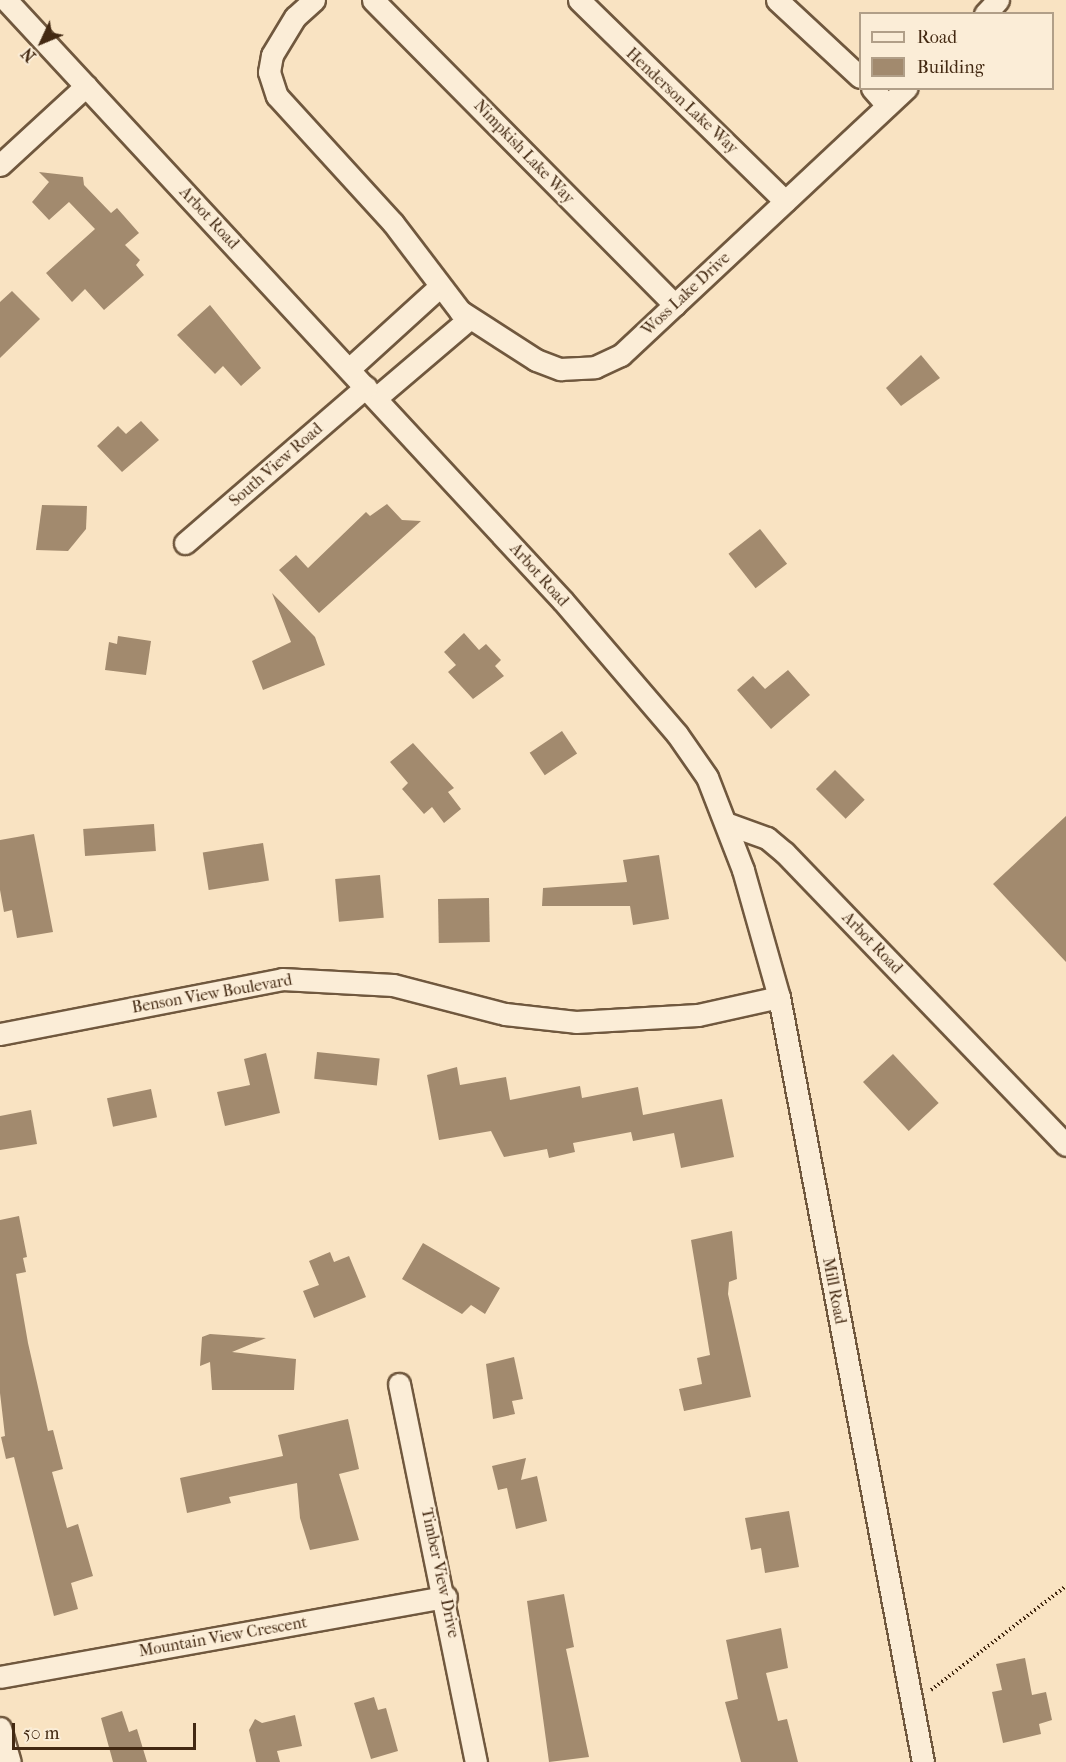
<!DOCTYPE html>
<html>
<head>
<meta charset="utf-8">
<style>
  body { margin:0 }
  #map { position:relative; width:1066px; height:1762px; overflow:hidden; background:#f9e3c2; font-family:"IM FELL French Canon",serif }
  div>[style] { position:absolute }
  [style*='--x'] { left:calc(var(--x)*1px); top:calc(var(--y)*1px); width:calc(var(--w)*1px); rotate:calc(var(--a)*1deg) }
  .building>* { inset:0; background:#a28a6e; transform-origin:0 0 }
  .path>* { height:4px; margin-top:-2px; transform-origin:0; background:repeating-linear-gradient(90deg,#432912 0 1.5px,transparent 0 4.5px) }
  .roads { filter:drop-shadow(2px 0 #70583e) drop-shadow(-2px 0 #70583e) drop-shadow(0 2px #70583e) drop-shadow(0 -2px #70583e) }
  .minor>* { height:21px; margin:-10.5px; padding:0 10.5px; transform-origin:10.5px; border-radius:10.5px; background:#fbedd7 }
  span { translate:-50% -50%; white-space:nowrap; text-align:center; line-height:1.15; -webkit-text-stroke:4.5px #fbedd7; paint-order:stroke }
  .street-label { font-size:16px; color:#432912 }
  .legend { position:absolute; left:859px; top:12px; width:195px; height:78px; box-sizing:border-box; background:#fbedd7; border:2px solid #b19f88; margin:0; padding:8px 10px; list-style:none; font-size:18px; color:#432912 }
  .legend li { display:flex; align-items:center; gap:12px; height:30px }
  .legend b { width:30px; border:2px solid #b19f88 }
  .north { position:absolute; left:12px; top:12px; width:60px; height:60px; -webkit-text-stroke:4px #fbedd7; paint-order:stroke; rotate:226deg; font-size:16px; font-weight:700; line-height:24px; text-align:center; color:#432912 }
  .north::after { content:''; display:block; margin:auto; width:21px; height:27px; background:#432912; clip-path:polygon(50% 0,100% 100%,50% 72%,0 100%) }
  .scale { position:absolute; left:12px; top:1723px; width:184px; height:27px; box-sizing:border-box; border:3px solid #432912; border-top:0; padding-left:8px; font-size:18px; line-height:21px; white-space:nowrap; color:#432912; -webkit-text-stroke:4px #fbedd7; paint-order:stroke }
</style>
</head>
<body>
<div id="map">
  <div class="building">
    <div style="clip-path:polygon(39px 172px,83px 177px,84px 185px,111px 213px,117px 208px,139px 233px,125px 245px,140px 260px,136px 265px,144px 275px,104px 310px,85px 289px,72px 302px,46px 273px,95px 229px,69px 202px,49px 220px,32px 202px,49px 182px)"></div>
    <div style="clip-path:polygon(12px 291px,40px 319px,0 358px,0 302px)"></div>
    <div style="clip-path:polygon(210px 305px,261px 368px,241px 386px,223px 366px,215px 374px,177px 335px)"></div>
    <div style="clip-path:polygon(921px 355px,940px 378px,901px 406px,886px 388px)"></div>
    <div style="clip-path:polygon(141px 421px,159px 440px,122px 472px,97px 446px,118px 426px,126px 434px)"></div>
    <div style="clip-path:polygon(387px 504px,402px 520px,421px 521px,319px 613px,279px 570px,296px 555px,308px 568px,366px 512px,370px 516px)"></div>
    <div style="clip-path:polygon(42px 505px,87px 506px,86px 529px,68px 551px,36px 550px)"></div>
    <div style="left:760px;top:529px;width:44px;height:40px;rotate:52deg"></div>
    <div style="clip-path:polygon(272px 593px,315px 637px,325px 665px,263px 690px,252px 661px,291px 642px)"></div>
    <div style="clip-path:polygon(464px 633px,479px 650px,486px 644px,501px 660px,495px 666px,504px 676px,473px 699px,448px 672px,456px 665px,444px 652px)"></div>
    <div style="clip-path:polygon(118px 636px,151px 641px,146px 675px,105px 670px,109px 642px,117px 644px)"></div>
    <div style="clip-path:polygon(788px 670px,810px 695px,771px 729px,737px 690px,753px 676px,765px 689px)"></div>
    <div style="left:562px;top:731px;width:27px;height:39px;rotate:56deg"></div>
    <div style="clip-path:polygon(413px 743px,454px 788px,448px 792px,461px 809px,444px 823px,432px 807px,424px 814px,402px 789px,408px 783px,390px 762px)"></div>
    <div style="left:835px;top:770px;width:42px;height:27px;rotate:45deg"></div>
    <div style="clip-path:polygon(1066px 816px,1066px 962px,993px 884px)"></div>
    <div style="left:154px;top:824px;width:27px;height:71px;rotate:86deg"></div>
    <div style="clip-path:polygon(34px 834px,53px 932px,17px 938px,12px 910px,4px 912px,0 890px,0 840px)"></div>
    <div style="left:263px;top:843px;width:38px;height:61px;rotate:81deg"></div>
    <div style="clip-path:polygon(659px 855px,669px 919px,633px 925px,630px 906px,542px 906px,543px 888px,627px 882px,623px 860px)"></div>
    <div style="left:380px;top:875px;width:43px;height:45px;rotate:85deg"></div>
    <div style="left:489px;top:898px;width:44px;height:51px;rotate:89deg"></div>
    <div style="left:317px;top:1052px;width:63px;height:27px;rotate:6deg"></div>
    <div style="clip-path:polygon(266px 1053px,280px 1113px,225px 1126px,217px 1092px,250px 1085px,244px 1059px)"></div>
    <div style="left:893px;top:1054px;width:67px;height:41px;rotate:47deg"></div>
    <div style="clip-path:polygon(457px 1067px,460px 1085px,506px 1077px,510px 1100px,580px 1086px,582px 1098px,638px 1087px,643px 1115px,722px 1099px,734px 1157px,681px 1168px,674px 1133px,633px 1141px,631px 1132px,573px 1143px,575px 1152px,549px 1158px,547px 1149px,504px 1157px,491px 1131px,439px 1140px,427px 1075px)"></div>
    <div style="left:151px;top:1089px;width:29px;height:45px;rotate:78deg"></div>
    <div style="clip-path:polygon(31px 1110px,37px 1144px,0 1150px,0 1116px)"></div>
    <div style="clip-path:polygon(19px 1216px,27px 1257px,23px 1258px,26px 1272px,16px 1274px,28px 1343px,48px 1431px,53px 1430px,63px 1469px,52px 1472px,67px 1528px,78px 1524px,93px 1576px,71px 1583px,78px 1609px,54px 1616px,14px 1457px,6px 1459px,1px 1437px,5px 1436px,0 1393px,0 1220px)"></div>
    <div style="clip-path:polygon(732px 1231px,737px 1279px,729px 1282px,728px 1294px,751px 1397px,684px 1411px,679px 1389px,702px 1384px,697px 1358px,710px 1355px,691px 1240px)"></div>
    <div style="clip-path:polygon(423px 1243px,500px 1288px,485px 1314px,471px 1305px,462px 1314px,402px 1279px)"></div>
    <div style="clip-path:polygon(330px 1252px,334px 1262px,349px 1256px,366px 1297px,314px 1318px,303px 1291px,319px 1285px,309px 1261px)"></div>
    <div style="clip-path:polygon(210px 1334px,266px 1338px,232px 1352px,296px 1359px,294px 1390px,212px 1390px,210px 1362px,200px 1366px,202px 1337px)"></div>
    <div style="clip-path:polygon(514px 1357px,523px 1399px,512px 1401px,515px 1414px,493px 1419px,486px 1364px)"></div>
    <div style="clip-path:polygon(348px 1419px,359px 1469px,339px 1474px,359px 1540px,310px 1550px,300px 1518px,297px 1483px,229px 1497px,231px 1503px,187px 1513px,180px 1478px,283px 1456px,278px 1435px)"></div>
    <div style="clip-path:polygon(526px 1458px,521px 1480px,537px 1476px,547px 1521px,516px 1529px,507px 1488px,498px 1490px,492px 1466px)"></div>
    <div style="clip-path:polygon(789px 1511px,799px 1567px,765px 1573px,761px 1548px,751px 1550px,745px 1518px)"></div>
    <div style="clip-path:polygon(564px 1594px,574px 1647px,566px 1649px,589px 1757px,549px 1762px,527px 1601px)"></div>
    <div style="clip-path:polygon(781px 1628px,788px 1668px,766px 1673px,778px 1721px,787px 1719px,798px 1762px,741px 1762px,725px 1702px,738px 1699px,726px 1640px)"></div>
    <div style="clip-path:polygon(1025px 1658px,1032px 1695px,1046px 1692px,1052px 1720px,1039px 1724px,1041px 1734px,1003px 1743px,992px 1692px,1002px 1690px,996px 1664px)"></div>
    <div style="clip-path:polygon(374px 1697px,378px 1710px,386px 1708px,398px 1751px,371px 1759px,354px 1703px)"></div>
    <div style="clip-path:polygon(122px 1711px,129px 1732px,137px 1729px,147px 1762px,113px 1762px,101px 1718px)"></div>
    <div style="clip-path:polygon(295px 1715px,302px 1746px,277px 1751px,280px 1762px,256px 1762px,249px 1730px,255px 1719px,262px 1723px)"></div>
  </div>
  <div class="path">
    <div style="--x:931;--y:1690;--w:170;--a:-37.6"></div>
  </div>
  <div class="roads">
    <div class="minor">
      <div style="--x:6;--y:0;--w:819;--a:47.18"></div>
      <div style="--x:563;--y:601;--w:175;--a:49.4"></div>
      <div style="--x:677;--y:734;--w:52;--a:55.1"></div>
      <div style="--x:707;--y:777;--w:100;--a:68.8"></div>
      <div style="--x:743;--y:870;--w:132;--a:74.2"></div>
      <div style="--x:779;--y:997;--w:778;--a:79.34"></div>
      <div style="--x:314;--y:0;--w:25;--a:138"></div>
      <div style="--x:295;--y:17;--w:44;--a:121.2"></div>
      <div style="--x:272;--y:55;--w:17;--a:100"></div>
      <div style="--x:269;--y:72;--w:25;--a:72"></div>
      <div style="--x:277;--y:96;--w:172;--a:47.6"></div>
      <div style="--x:393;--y:223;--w:111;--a:52.7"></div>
      <div style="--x:460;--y:311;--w:90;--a:32.8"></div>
      <div style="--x:536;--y:360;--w:26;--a:21"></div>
      <div style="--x:560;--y:369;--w:35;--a:-3"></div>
      <div style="--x:595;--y:367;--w:29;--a:-25"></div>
      <div style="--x:621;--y:355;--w:391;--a:-43.1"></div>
      <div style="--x:373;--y:0;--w:429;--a:45.3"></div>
      <div style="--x:579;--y:0;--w:288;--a:44.3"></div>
      <div style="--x:777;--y:0;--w:113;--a:42.9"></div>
      <div style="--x:985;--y:14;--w:19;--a:-47"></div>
      <div style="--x:872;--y:88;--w:23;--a:49"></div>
      <div style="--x:0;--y:165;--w:117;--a:-42.6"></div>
      <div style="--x:349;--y:369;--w:120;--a:-42.3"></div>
      <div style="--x:376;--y:398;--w:123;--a:-40.4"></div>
      <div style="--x:185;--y:543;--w:239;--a:-40.8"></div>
      <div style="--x:728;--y:824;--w:41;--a:19.7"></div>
      <div style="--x:767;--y:838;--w:23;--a:40"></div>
      <div style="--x:785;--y:853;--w:405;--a:46.1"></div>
      <div style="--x:0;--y:1034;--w:287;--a:-11"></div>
      <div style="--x:282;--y:979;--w:111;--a:3.1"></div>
      <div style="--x:393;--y:985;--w:116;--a:14.5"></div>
      <div style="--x:505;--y:1014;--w:71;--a:6.4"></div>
      <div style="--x:576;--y:1022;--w:122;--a:-3.3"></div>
      <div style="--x:698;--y:1015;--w:83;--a:-12.5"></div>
      <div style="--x:399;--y:1384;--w:386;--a:78.5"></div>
      <div style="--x:0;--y:1677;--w:453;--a:-10.2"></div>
      <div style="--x:0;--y:1728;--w:35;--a:74"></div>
    </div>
  </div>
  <div class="street-label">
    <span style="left:682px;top:101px;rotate:43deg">Henderson Lake Way</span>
    <span style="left:524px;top:152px;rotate:46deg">Nimpkish Lake Way</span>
    <span style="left:209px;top:218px;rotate:47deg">Arbot Road</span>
    <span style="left:686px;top:294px;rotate:-43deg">Woss Lake Drive</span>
    <span style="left:276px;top:465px;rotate:-41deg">South View Road</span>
    <span style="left:539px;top:575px;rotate:48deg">Arbot Road</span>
    <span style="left:872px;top:943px;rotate:46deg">Arbot Road</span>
    <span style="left:212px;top:994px;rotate:-10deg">Benson View Boulevard</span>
    <span style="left:834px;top:1291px;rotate:79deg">Mill Road</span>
    <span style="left:440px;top:1573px;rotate:78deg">Timber View Drive</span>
    <span style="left:223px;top:1637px;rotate:-10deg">Mountain View Crescent</span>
  </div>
  <ul class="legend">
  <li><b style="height:8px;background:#fbedd7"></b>Road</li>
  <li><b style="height:16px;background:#a28a6e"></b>Building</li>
  </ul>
  <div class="north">N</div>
  <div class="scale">50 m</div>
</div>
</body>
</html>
